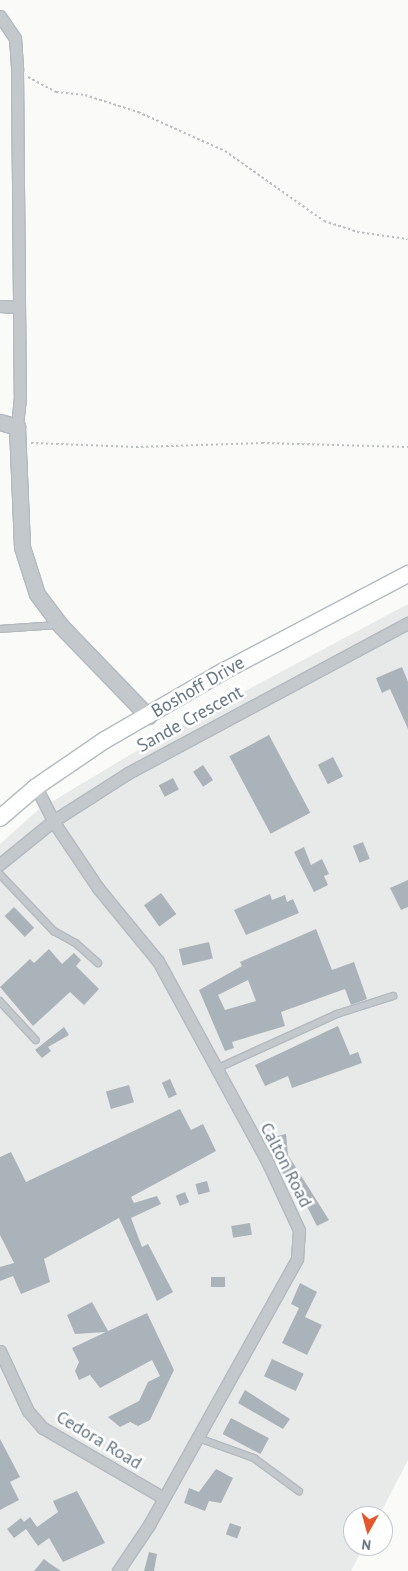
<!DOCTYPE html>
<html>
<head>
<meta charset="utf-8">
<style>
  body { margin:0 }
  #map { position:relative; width:408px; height:1571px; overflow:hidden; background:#fafaf8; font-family:"PT Sans",sans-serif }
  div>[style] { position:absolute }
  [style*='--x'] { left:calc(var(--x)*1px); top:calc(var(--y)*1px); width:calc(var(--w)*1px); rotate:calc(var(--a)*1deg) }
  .built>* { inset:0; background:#e8e9e9 }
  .building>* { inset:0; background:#aab3b9; transform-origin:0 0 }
  .path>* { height:2px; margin-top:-1px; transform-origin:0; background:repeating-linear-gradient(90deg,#bbbfc2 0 2.5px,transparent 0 5px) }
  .roads { filter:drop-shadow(1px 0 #b3babf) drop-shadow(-1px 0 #b3babf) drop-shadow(0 1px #b3babf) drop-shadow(0 -1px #b3babf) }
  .service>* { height:5.5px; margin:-2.75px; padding:0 2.75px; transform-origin:2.75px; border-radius:2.75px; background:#c3c8cc }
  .minor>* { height:11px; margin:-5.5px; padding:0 5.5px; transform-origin:5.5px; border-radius:5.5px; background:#c3c8cc }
  .tertiary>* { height:15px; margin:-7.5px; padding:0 7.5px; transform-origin:7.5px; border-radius:7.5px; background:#c3c8cc }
  .secondary>* { height:16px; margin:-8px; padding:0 8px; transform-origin:8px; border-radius:8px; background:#fff }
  span { translate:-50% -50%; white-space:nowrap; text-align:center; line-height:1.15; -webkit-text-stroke:5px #fff; paint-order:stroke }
  .street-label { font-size:18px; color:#657683 }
  .north { position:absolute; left:343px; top:1506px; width:50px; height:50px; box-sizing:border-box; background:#fff; border:1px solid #c1c8cd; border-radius:50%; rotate:187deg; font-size:14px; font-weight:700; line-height:20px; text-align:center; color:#657683 }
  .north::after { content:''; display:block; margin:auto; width:18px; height:22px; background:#e4572e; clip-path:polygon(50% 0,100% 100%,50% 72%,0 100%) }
</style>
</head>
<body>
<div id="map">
  <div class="built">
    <div style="clip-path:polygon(408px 604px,408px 1460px,379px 1516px,353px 1516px,353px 1546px,364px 1546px,351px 1571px,0 1571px,0 844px,38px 810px,163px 735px)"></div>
  </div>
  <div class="building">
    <div style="clip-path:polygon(402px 667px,408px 682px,408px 729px,390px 689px,382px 693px,376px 678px)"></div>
    <div style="left:269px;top:735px;width:88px;height:45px;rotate:62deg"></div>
    <div style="left:333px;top:757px;width:22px;height:17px;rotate:63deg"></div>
    <div style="left:203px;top:765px;width:18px;height:12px;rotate:56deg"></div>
    <div style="left:173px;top:778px;width:13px;height:16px;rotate:63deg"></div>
    <div style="left:363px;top:842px;width:18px;height:11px;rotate:68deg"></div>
    <div style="clip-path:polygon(304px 847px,311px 865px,322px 859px,329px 874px,324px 876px,328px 885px,314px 892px,294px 852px)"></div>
    <div style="clip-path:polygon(408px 880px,408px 907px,401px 910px,390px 888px)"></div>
    <div style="left:161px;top:893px;width:26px;height:21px;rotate:54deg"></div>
    <div style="clip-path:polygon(270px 894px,272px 900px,285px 895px,287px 902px,293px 899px,299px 913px,246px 935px,234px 910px)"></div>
    <div style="left:14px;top:907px;width:29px;height:13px;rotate:46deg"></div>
    <div style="clip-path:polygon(evenodd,316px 929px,332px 970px,354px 962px,367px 999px,351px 1005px,345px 989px,281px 1012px,285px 1026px,232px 1042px,234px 1048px,225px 1051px,199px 990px,242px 966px,240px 962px,316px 929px,248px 980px,256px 1001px,225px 1010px,218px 995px,248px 980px)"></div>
    <div style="left:209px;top:942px;width:17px;height:31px;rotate:77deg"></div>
    <div style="clip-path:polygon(49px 949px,62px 964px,74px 953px,81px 960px,76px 966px,99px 989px,84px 1005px,70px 992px,33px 1026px,0 987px,30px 959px,34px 963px)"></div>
    <div style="clip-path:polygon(338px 1026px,350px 1055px,358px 1052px,362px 1063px,292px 1088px,288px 1076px,265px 1086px,255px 1065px)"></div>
    <div style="clip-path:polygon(64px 1027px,69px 1035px,48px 1047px,51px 1051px,42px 1058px,35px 1050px)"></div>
    <div style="left:170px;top:1079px;width:17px;height:9px;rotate:66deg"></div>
    <div style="left:129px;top:1085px;width:18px;height:24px;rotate:74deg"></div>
    <div style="clip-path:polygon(180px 1109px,191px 1130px,203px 1124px,216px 1151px,131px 1197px,134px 1203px,157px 1196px,161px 1204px,131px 1218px,142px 1247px,148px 1244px,173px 1292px,157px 1301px,119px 1218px,44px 1259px,50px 1282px,21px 1294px,13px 1276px,0 1281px,0 1267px,14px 1263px,0 1235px,0 1157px,11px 1152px,26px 1182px)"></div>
    <div style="clip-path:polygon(286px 1134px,288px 1155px,329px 1220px,317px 1226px,298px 1189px,294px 1191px,273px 1157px,269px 1138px)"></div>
    <div style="left:207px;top:1181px;width:11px;height:12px;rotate:75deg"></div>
    <div style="left:185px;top:1192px;width:11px;height:10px;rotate:68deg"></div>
    <div style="left:250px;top:1223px;width:12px;height:19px;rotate:81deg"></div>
    <div style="left:211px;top:1277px;width:14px;height:10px"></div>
    <div style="clip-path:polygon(300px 1283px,317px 1292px,305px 1317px,322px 1325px,307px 1355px,282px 1343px,299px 1308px,291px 1304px)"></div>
    <div style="clip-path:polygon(92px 1302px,108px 1331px,147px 1313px,174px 1370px,150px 1420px,138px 1426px,130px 1422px,120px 1427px,108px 1417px,139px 1401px,148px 1382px,160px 1376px,152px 1360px,100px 1388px,90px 1375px,79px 1380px,75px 1371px,79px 1362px,72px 1348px,106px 1332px,75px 1334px,67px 1315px)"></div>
    <div style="left:272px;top:1359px;width:35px;height:19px;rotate:25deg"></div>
    <div style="clip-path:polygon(245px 1390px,290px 1419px,283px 1429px,238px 1403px)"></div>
    <div style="left:231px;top:1418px;width:43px;height:18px;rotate:28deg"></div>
    <div style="clip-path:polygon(0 1439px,20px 1477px,10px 1482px,19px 1500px,0 1510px)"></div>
    <div style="clip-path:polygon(216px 1469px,233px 1478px,221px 1503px,209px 1501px,205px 1511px,184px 1503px,189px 1488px,199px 1492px)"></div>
    <div style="clip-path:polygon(77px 1491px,105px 1543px,63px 1562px,49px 1538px,38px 1546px,26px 1529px,14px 1538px,7px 1529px,21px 1518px,24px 1522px,30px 1517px,37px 1527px,58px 1512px,53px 1501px)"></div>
    <div style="left:230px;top:1523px;width:12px;height:12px;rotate:20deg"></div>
    <div style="clip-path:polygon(149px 1552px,157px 1554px,154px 1571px,144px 1571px)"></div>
    <div style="clip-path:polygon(44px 1559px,49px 1563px,61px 1571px,34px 1571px)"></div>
  </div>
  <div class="path">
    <div style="--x:28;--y:77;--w:32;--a:28"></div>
    <div style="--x:56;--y:92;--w:29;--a:6"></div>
    <div style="--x:85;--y:95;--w:56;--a:17.8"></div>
    <div style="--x:138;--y:112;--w:95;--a:24.1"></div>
    <div style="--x:225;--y:151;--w:121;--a:35.3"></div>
    <div style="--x:324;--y:221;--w:35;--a:18"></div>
    <div style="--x:357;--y:232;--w:51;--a:7.8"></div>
    <div style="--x:31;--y:443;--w:105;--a:2.2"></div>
    <div style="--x:136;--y:447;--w:126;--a:-1.8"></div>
    <div style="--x:262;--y:443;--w:146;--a:1.6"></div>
  </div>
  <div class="roads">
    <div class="service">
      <div style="--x:0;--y:629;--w:58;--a:-3.9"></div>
      <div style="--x:0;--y:874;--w:79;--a:46.5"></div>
      <div style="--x:54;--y:931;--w:25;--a:29"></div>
      <div style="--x:76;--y:943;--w:30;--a:42"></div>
      <div style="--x:0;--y:1001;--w:53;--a:47.3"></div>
      <div style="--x:216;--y:1069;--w:133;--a:-24.4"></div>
      <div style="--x:337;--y:1014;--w:59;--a:-17.8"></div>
      <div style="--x:196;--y:1437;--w:62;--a:19.9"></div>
      <div style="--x:254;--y:1458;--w:56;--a:36.3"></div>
    </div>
    <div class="minor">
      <div style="--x:0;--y:16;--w:27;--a:56"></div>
      <div style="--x:15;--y:38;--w:32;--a:86"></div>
      <div style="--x:17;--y:70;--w:327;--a:89.5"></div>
      <div style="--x:20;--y:397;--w:30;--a:96"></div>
      <div style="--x:0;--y:306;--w:17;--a:3"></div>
      <div style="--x:36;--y:787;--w:38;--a:63"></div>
      <div style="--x:53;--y:821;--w:81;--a:56.1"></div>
      <div style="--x:98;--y:888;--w:94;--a:50.6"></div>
      <div style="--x:158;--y:961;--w:226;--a:61.4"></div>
      <div style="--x:266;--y:1159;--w:78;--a:65.1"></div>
      <div style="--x:299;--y:1230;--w:29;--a:94"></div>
      <div style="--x:297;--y:1259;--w:304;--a:119.1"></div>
      <div style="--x:149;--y:1525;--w:55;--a:124"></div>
      <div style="--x:0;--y:864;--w:68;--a:-39.1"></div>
      <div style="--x:53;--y:821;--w:89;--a:-32.6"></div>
      <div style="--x:128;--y:773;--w:318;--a:-28.2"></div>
      <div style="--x:0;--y:1351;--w:66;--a:65"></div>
      <div style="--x:28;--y:1411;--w:23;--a:49"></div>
      <div style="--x:43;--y:1428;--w:138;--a:30.1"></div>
    </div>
    <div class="tertiary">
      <div style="--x:0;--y:422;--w:18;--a:16"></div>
      <div style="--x:17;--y:427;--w:120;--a:87.6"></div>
      <div style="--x:22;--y:547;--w:49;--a:72.3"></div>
      <div style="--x:37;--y:594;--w:39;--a:53"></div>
      <div style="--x:60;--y:625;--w:127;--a:46"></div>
    </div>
    <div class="secondary">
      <div style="--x:0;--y:818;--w:48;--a:-40.7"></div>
      <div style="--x:36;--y:787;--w:83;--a:-34.3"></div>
      <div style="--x:105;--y:740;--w:138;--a:-30.1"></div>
      <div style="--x:224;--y:671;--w:208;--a:-27.8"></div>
    </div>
  </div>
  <div class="street-label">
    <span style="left:198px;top:687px;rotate:-30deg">Boshoff Drive</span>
    <span style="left:190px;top:719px;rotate:-29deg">Sande Crescent</span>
    <span style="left:286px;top:1165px;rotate:63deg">Calton Road</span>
    <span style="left:99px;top:1440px;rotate:31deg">Cedora Road</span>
  </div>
  <div class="north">N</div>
</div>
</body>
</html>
